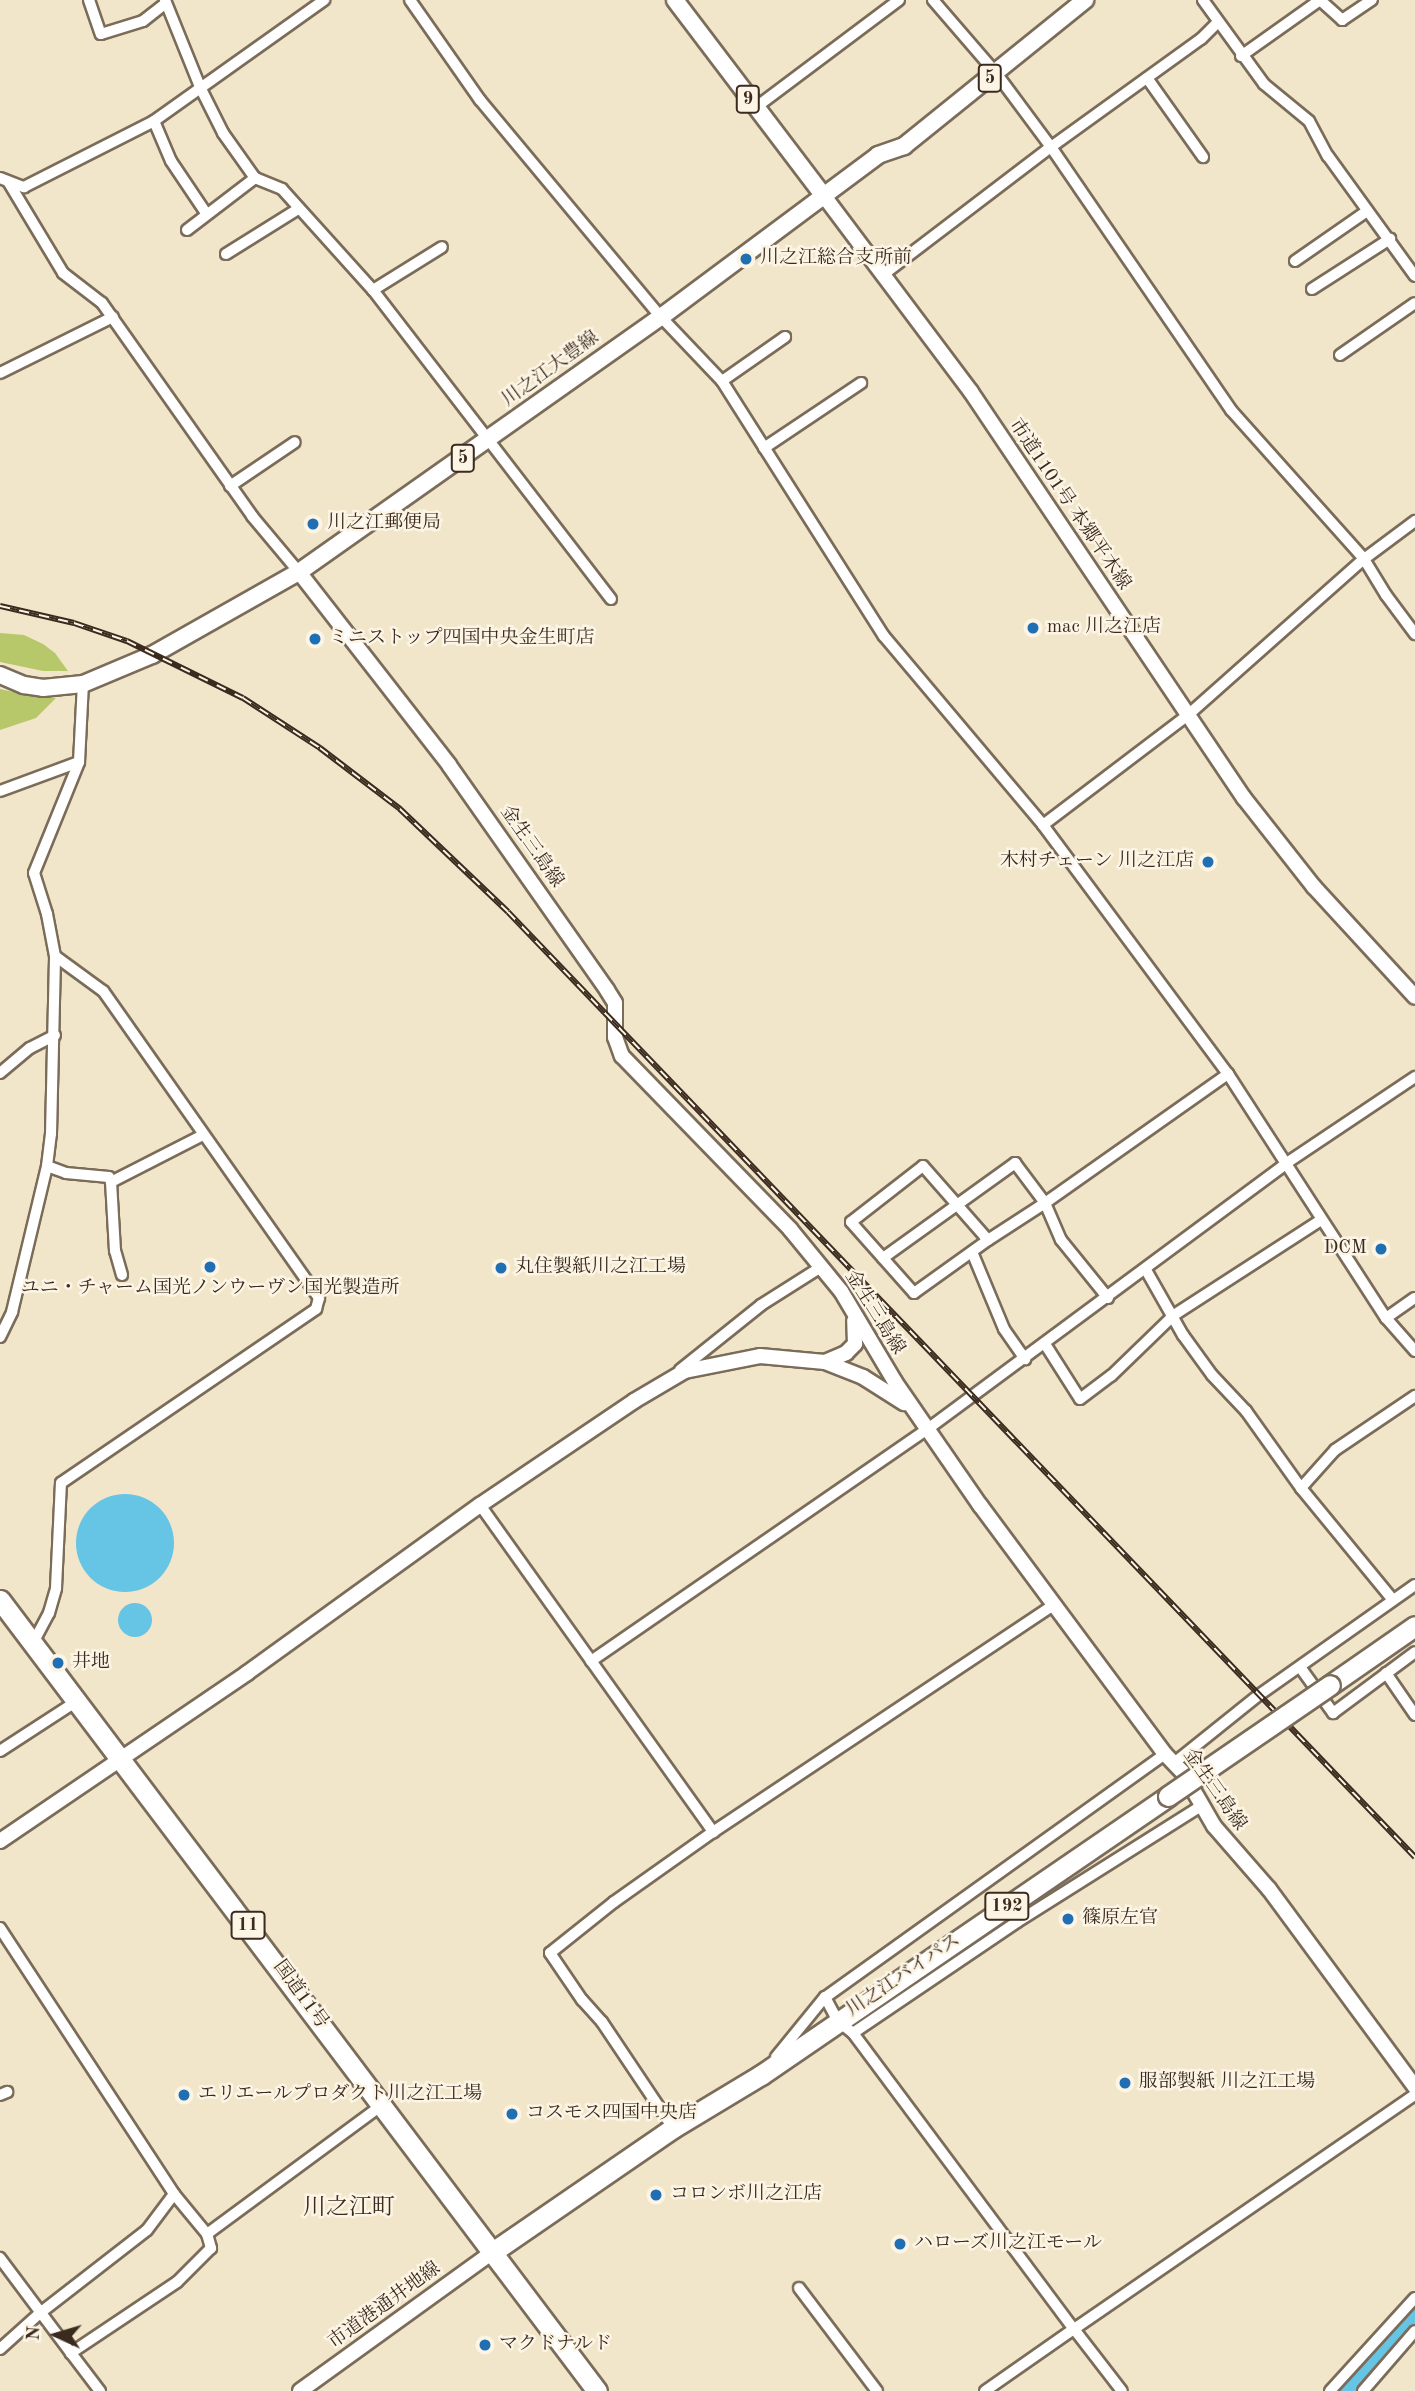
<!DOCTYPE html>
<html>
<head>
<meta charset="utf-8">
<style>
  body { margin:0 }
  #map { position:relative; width:1415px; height:2391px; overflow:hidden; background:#f2e6ca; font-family:"Old Standard TT","Noto Serif JP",serif }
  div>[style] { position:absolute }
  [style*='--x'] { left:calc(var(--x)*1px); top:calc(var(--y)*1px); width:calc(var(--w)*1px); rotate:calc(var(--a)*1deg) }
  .green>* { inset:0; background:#b7c86b }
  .water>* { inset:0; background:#66c4e4 }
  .round { border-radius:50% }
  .river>* { height:23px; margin:-11.5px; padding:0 11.5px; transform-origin:11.5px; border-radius:11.5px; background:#66c4e4 }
  .roads { filter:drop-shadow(2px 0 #7b6c5a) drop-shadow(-2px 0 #7b6c5a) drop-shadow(0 2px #7b6c5a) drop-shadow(0 -2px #7b6c5a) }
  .street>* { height:10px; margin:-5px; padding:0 5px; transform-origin:5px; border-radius:5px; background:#fff }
  .secondary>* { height:14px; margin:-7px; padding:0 7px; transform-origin:7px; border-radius:7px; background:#fff }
  .primary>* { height:16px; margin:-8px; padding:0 8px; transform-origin:8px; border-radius:8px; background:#fff }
  .highway>* { height:19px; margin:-9.5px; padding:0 9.5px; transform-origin:9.5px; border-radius:9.5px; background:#fff }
  .rail>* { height:6px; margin-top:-3px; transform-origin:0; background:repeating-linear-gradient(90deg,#fcf5e5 0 10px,#3b2a1e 0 20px); box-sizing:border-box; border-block:2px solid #3b2a1e }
  .bridges { filter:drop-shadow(2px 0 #7b6c5a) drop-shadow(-2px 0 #7b6c5a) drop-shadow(0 2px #7b6c5a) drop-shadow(0 -2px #7b6c5a) }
  .highway-bridge>* { height:19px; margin:-9.5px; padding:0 9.5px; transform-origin:9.5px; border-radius:9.5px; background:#fff }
  .dots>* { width:19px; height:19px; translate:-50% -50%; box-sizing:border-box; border:4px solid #fcf5e5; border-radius:50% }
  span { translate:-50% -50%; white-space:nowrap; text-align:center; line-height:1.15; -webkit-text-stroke:5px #fcf5e5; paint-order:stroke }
  .shield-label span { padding:2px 5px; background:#fcf5e5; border:2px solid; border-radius:5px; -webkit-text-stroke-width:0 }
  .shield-label { font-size:18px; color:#3b2a1e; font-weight:700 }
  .poi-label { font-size:19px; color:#3b2a1e }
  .left { translate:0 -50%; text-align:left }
  .right { translate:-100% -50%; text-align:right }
  .street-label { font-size:19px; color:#3b2a1e }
  .quarter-label { font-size:23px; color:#3b2a1e }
  .north { position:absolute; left:21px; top:2300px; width:70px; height:70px; -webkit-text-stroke:5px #fcf5e5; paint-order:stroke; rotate:274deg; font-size:19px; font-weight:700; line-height:28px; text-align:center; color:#3b2a1e }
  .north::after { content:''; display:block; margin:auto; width:24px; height:32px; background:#3b2a1e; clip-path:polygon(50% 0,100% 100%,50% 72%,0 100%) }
</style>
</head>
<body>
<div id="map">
  <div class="green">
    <div style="clip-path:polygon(0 633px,24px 635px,43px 644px,55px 653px,68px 671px,43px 671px,0 662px)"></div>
    <div style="clip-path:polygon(0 689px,37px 697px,56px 698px,36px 718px,0 730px)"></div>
  </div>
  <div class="water">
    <div class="round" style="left:76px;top:1494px;width:98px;height:98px"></div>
    <div class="round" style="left:118px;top:1603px;width:34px;height:34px"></div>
  </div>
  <div class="river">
    <div style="--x:1348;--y:2391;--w:99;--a:-47.5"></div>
  </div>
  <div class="roads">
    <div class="street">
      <div style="--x:89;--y:0;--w:36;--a:71"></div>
      <div style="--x:101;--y:34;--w:44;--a:-17.2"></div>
      <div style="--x:143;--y:21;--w:29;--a:-38"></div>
      <div style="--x:165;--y:0;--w:96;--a:68"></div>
      <div style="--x:201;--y:89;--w:49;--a:63.4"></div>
      <div style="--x:223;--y:133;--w:55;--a:54.6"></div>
      <div style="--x:255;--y:178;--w:29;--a:22"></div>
      <div style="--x:282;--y:189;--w:136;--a:48"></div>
      <div style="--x:373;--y:290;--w:390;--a:52.4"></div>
      <div style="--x:410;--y:0;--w:122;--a:55"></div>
      <div style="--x:480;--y:100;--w:283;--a:50.2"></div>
      <div style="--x:661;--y:317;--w:88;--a:46.4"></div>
      <div style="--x:722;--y:381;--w:302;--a:57.6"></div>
      <div style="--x:884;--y:636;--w:247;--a:49.9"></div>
      <div style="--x:1043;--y:825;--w:310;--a:53.4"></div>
      <div style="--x:1228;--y:1074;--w:291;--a:57.1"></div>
      <div style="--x:1386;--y:1318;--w:44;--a:48.7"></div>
      <div style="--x:933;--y:0;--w:96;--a:49.2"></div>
      <div style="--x:996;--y:73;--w:92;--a:53.4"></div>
      <div style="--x:1051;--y:147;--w:319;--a:55.6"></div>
      <div style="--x:1231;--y:410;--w:200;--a:48.2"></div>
      <div style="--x:1364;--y:559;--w:42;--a:58.6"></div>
      <div style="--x:1386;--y:595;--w:49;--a:53.4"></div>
      <div style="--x:1203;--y:0;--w:104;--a:54"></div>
      <div style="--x:1264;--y:84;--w:58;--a:39.4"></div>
      <div style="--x:1309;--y:121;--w:40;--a:62"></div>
      <div style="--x:1328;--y:156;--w:148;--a:54.1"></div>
      <div style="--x:1241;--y:56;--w:97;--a:-35.3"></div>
      <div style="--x:1320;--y:0;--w:30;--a:42"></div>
      <div style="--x:1342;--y:20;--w:36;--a:-34"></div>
      <div style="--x:1147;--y:78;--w:97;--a:54.7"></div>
      <div style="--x:755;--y:108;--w:180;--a:-36.9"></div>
      <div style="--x:154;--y:121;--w:43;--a:67"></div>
      <div style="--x:171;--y:161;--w:63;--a:56.1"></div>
      <div style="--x:0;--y:178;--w:26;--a:21"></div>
      <div style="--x:24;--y:187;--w:146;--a:-26.9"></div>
      <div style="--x:154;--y:121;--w:209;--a:-35.4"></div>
      <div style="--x:9;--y:183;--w:105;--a:59"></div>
      <div style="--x:63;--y:273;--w:49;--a:37.6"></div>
      <div style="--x:102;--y:303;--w:261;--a:54.8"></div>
      <div style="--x:252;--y:516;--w:73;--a:50"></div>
      <div style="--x:187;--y:230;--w:86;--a:-37.4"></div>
      <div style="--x:226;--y:254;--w:85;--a:-32"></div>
      <div style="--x:1295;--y:261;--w:88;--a:-34.8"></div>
      <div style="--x:884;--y:274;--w:210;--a:-37.3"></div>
      <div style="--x:1051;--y:147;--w:185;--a:-35.8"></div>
      <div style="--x:1201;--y:39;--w:23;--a:-45"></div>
      <div style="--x:1312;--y:289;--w:93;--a:-32.7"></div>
      <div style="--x:373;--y:290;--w:81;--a:-31.9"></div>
      <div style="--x:1340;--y:355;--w:91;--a:-34.7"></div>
      <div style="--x:0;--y:373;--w:126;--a:-26.4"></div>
      <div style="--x:722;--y:381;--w:77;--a:-34.9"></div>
      <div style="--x:764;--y:448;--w:117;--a:-33.8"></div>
      <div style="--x:230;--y:486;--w:78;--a:-34.1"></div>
      <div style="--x:0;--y:791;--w:84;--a:-20.2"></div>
      <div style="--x:1043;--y:825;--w:182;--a:-37.2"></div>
      <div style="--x:1188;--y:715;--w:235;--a:-41.6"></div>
      <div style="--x:1364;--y:559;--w:64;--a:-36.7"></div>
      <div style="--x:0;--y:1073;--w:39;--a:-40"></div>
      <div style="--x:30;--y:1048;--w:28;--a:-27"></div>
      <div style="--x:47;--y:1166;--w:20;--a:20"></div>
      <div style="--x:66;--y:1173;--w:43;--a:5.3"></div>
      <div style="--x:109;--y:1177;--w:5;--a:68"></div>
      <div style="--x:923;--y:1166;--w:98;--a:48.7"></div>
      <div style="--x:988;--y:1240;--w:91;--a:144.4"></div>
      <div style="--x:914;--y:1293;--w:95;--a:-131.6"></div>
      <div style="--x:851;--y:1222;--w:91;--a:-37.9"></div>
      <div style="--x:972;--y:1252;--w:83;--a:67.4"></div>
      <div style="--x:1004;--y:1329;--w:37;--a:55"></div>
      <div style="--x:883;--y:1258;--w:163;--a:-35.7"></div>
      <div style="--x:1015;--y:1163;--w:50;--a:53.1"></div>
      <div style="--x:1045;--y:1203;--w:68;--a:147"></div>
      <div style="--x:1146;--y:1270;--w:75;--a:60.4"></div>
      <div style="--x:1183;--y:1335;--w:49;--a:54.1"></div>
      <div style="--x:1212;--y:1375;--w:50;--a:46.6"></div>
      <div style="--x:1246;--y:1411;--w:95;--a:54.5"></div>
      <div style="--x:122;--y:1275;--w:25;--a:-106"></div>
      <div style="--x:115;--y:1251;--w:69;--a:-93.3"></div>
      <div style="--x:111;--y:1182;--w:103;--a:-27.1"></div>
      <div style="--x:1108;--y:1298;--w:75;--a:-129"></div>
      <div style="--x:1061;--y:1240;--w:40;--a:-113.4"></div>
      <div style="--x:1045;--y:1203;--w:224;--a:-35.2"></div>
      <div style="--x:1386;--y:1318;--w:35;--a:-35"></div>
      <div style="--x:0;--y:1337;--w:28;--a:-64"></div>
      <div style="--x:12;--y:1312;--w:150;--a:-76.5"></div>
      <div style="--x:47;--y:1166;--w:32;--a:-83"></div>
      <div style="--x:51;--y:1134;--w:178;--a:-88.7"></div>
      <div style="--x:55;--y:956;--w:43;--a:-100.8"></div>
      <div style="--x:47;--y:914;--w:43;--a:-107.6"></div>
      <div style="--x:34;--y:873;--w:120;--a:-67.9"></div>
      <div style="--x:79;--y:762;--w:78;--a:-87.1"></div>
      <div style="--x:1045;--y:1344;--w:65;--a:57.5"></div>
      <div style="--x:1080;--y:1399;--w:39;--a:-37"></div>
      <div style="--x:1111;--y:1376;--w:88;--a:-44.1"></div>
      <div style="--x:1174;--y:1315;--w:175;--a:-32.9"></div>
      <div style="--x:680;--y:1370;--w:104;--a:-38.7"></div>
      <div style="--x:761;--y:1305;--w:71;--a:-32.3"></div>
      <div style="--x:480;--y:1505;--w:402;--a:54.5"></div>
      <div style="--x:1393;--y:1600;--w:145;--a:-129.4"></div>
      <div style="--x:1301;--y:1488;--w:51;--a:-48.2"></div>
      <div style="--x:1335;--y:1450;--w:97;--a:-34"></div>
      <div style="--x:33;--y:1643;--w:34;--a:-62"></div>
      <div style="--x:49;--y:1613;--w:26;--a:-74"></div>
      <div style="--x:56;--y:1588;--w:105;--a:-87.3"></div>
      <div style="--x:61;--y:1483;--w:309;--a:-34.3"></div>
      <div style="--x:316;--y:1309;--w:11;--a:-75"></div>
      <div style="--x:319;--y:1298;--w:375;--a:-125.1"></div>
      <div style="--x:103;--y:991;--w:59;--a:-143.9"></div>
      <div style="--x:591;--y:1661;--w:411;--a:-34.6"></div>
      <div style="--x:929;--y:1428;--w:447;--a:-36.5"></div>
      <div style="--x:1288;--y:1162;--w:153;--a:-33.8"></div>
      <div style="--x:1300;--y:1667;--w:57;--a:54.3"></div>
      <div style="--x:1333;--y:1713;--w:102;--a:-36.6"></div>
      <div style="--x:1386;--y:1673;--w:51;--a:55.4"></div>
      <div style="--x:0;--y:1751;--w:92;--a:-33"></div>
      <div style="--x:1165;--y:1754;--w:418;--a:144.4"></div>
      <div style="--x:825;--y:1997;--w:27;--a:62"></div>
      <div style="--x:838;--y:2021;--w:19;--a:39"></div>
      <div style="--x:853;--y:2033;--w:198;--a:-34.1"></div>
      <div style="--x:1017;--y:1922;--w:218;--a:-32.2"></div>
      <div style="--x:1174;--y:1763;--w:109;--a:-38.7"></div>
      <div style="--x:1259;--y:1695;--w:191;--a:-35.2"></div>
      <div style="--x:0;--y:1928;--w:318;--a:56.8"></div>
      <div style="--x:174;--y:2194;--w:52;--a:50.5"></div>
      <div style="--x:207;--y:2234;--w:15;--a:74"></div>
      <div style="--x:211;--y:2248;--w:48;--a:135"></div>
      <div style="--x:177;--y:2282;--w:128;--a:146.2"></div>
      <div style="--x:71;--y:2353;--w:119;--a:-126.8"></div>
      <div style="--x:853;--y:2033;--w:369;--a:53.3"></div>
      <div style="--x:1074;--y:2329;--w:414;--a:-34.5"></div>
      <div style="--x:776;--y:2057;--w:77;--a:-50.8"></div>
      <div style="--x:0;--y:2095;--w:8;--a:-23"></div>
      <div style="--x:673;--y:2128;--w:128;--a:-123.8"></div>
      <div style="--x:602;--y:2022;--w:30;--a:-132"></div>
      <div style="--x:582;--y:2000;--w:57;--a:-124.2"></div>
      <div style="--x:550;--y:1953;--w:82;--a:-38.6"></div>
      <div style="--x:614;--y:1902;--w:121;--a:-35.3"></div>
      <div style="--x:713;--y:1832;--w:409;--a:-33.7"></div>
      <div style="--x:207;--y:2234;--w:217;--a:-36.4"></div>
      <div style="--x:799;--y:2288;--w:129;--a:52.9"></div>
      <div style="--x:0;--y:2349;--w:54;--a:-42"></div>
      <div style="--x:40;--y:2313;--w:135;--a:-37.8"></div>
      <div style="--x:147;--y:2230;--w:45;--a:-53.1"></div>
      <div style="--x:71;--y:2353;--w:48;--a:52.7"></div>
      <div style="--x:985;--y:2391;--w:108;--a:-34.9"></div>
      <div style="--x:1074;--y:2329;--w:78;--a:52.3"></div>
      <div style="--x:1330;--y:2391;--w:126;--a:-47.6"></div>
      <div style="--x:1363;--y:2391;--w:79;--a:-49.1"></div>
    </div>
    <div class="secondary">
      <div style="--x:824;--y:196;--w:245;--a:53.1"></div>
      <div style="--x:971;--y:392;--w:489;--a:56.1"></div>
      <div style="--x:1244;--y:798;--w:113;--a:51.8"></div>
      <div style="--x:1314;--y:887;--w:149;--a:47.4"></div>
      <div style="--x:299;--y:572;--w:244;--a:52.1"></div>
      <div style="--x:449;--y:765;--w:275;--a:54.9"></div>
      <div style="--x:607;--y:990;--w:15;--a:58"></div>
      <div style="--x:615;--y:1003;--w:34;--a:90"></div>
      <div style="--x:615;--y:1037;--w:20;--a:70"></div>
      <div style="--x:622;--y:1056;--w:241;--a:45.8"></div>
      <div style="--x:790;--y:1229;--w:80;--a:50.6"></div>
      <div style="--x:841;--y:1291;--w:106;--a:59.3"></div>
      <div style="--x:895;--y:1382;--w:150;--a:55.4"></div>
      <div style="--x:980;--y:1505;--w:310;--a:53.4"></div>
      <div style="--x:1165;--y:1754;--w:28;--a:46"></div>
      <div style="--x:1184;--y:1774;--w:60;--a:60"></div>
      <div style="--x:1214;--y:1826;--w:84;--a:48.9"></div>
      <div style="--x:1269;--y:1889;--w:246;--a:53.6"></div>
      <div style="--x:825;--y:1362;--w:23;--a:-23"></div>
      <div style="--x:846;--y:1353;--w:13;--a:-45"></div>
      <div style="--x:855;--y:1344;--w:23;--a:-92"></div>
      <div style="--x:0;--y:1841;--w:299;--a:-34.2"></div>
      <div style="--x:247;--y:1673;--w:287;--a:-35.8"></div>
      <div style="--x:480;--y:1505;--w:186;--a:-34"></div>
      <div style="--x:634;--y:1401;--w:59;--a:-30.5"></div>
      <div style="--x:685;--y:1371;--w:76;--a:-11.3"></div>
      <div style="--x:760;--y:1356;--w:65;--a:5.3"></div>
      <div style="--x:825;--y:1362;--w:41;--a:21.5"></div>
      <div style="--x:863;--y:1377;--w:49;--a:32.4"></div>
      <div style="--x:300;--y:2391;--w:239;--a:-35.8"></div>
    </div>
    <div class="primary">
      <div style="--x:675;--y:0;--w:246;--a:52.8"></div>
      <div style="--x:0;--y:675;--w:26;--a:23"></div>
      <div style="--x:24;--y:685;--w:19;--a:9"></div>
      <div style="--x:43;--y:688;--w:40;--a:-5.7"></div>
      <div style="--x:83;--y:684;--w:75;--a:-22.8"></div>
      <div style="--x:152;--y:655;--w:169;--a:-29.5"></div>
      <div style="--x:299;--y:572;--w:443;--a:-35.2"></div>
      <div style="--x:661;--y:317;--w:271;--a:-36.7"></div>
      <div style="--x:878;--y:155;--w:28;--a:-19"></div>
      <div style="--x:904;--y:146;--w:233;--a:-38.9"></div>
    </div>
    <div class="highway">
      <div style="--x:0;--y:1600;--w:991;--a:52.96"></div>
      <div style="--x:1330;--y:1685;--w:103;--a:-34.8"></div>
      <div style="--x:494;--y:2251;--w:217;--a:-34.5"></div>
      <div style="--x:673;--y:2128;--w:103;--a:-31.1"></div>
      <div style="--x:761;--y:2075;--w:493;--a:-34.4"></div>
    </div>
  </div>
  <div class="rail">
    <div style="--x:0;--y:606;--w:76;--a:12.9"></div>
    <div style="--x:74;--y:623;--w:56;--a:18.8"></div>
    <div style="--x:127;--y:641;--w:129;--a:26.2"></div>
    <div style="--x:243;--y:698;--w:92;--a:33"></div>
    <div style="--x:320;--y:748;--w:101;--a:37.3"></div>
    <div style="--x:400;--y:809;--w:149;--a:43.6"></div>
    <div style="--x:508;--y:912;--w:1310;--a:46.18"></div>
  </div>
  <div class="bridges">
    <div class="highway-bridge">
      <div style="--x:1168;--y:1796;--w:196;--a:-34.4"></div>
    </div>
  </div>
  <div class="dots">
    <div style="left:746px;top:259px;background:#1f6fb2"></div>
    <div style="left:313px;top:524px;background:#1f6fb2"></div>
    <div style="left:1033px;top:628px;background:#1f6fb2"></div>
    <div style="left:315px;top:639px;background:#1f6fb2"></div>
    <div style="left:1208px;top:862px;background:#1f6fb2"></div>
    <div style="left:1381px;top:1249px;background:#1f6fb2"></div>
    <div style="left:210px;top:1267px;background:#1f6fb2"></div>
    <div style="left:501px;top:1268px;background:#1f6fb2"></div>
    <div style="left:58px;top:1663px;background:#1f6fb2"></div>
    <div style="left:1068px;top:1919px;background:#1f6fb2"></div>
    <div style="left:1125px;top:2083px;background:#1f6fb2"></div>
    <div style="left:184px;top:2095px;background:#1f6fb2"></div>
    <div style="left:512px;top:2114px;background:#1f6fb2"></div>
    <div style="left:656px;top:2195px;background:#1f6fb2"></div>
    <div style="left:900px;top:2244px;background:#1f6fb2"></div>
    <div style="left:485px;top:2345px;background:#1f6fb2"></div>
  </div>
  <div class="shield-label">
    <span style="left:990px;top:78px">5</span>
    <span style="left:748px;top:99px">9</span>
    <span style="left:463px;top:458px">5</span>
    <span style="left:1007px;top:1906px">192</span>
    <span style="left:248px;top:1925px">11</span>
  </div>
  <div class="poi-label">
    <span class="left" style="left:760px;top:259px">川之江総合支所前</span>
    <span class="left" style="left:327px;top:524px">川之江郵便局</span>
    <span class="left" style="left:1047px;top:628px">mac 川之江店</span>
    <span class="left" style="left:329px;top:639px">ミニストップ四国中央金生町店</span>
    <span class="right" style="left:1194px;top:862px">木村チェーン 川之江店</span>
    <span class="right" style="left:1367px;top:1249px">DCM</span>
    <span class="left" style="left:515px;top:1268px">丸住製紙川之江工場</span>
    <span style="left:210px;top:1289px">ユニ・チャーム国光ノンウーヴン国光製造所</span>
    <span class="left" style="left:72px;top:1663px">井地</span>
    <span class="left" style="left:1082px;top:1919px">篠原左官</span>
    <span class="left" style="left:1139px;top:2083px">服部製紙 川之江工場</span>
    <span class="left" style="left:198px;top:2095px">エリエールプロダクト川之江工場</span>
    <span class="left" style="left:526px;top:2114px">コスモス四国中央店</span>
    <span class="left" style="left:670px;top:2195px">コロンボ川之江店</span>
    <span class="left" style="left:914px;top:2244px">ハローズ川之江モール</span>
    <span class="left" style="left:499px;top:2345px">マクドナルド</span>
  </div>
  <div class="street-label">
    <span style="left:551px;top:370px;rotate:-36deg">川之江大豊線</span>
    <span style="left:1069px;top:505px;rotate:56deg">市道1101号 本郷平木線</span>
    <span style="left:531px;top:847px;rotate:55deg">金生三島線</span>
    <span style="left:874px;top:1313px;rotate:58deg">金生三島線</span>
    <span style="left:1214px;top:1790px;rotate:55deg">金生三島線</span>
    <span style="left:904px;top:1976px;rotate:-34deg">川之江バイパス</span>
    <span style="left:300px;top:1995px;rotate:54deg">国道11号</span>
    <span style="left:385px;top:2306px;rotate:-36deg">市道港通井地線</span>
  </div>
  <div class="quarter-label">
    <span style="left:349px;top:2208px">川之江町</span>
  </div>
  <div class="north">N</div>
</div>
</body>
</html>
